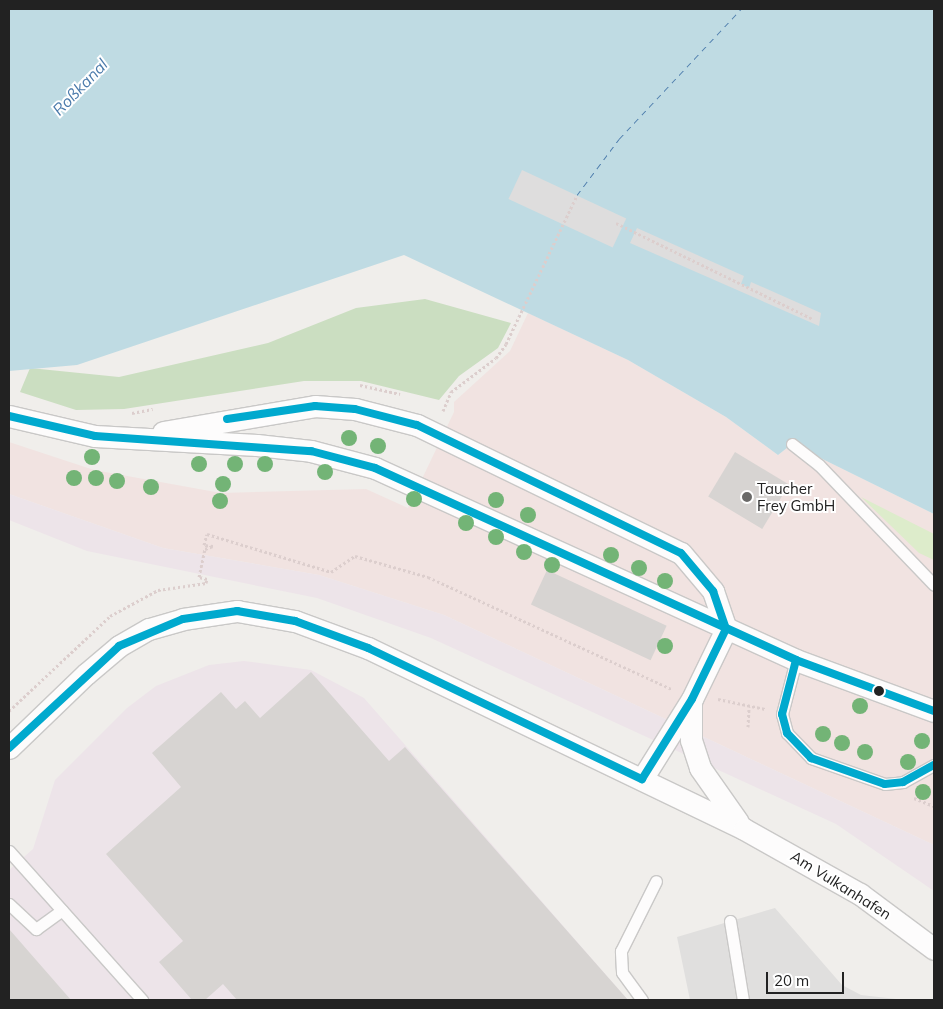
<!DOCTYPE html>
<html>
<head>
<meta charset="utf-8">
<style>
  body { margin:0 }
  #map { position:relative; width:943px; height:1009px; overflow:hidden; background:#f0eeeb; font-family:Mulish,sans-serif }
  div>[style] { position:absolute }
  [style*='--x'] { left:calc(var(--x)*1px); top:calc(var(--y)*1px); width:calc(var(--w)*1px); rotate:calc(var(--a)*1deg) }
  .commercial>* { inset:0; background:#f1e3e1 }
  .industrial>* { inset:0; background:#ede4e9 }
  .grass>* { inset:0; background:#ddeccb }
  .forest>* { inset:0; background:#cbdec1 }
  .parking>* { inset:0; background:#e0dfde }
  .water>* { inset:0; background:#bfdbe3 }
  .pier>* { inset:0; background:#dedddd; transform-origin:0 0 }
  .ferry>* { height:1px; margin-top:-0.5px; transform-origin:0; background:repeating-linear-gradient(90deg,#4a7aab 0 6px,transparent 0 11px) }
  .building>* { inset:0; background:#d7d4d2; transform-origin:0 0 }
  .path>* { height:3px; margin-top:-1.5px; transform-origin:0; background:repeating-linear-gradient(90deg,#dccecd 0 2.5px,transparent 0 5px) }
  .roads { filter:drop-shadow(1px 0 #c9c8c7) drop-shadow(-1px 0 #c9c8c7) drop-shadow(0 1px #c9c8c7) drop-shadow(0 -1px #c9c8c7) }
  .service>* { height:11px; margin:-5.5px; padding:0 5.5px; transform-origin:5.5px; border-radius:5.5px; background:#fdfcfc }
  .minor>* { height:21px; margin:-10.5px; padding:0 10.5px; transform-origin:10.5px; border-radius:10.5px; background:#fdfcfc }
  .bus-1>* { height:8px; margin:-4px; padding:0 4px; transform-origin:4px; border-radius:4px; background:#00a9ce }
  .trees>* { width:16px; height:16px; margin:-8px; border-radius:50%; background:#73b476 }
  .dots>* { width:14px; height:14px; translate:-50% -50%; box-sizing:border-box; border:2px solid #fff; border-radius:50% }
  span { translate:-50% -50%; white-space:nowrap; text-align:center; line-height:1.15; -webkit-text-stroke:4px #fff; paint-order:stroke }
  .poi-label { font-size:15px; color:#222 }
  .left { translate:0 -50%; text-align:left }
  .street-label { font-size:15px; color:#222 }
  .water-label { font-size:16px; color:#4a7aab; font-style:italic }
  .frame { position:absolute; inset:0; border:10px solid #222; pointer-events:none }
  .scale { position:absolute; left:766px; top:972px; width:78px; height:22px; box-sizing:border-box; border:2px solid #222; border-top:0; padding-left:6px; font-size:15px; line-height:18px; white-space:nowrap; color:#222; -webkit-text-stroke:4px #fff; paint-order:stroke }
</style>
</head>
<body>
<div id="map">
  <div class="commercial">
    <div style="clip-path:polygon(528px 313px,628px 360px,726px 417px,778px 455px,792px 444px,934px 514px,934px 845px,444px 615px,319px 575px,163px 548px,9px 494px,9px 442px,94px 470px,221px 493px,366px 489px,408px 508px,454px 412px,454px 402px,510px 351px)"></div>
  </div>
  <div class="industrial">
    <div style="clip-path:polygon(9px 494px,163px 548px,319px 575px,444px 615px,934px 845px,934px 891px,836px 824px,431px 638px,317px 598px,87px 551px,9px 520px)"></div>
    <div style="clip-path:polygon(244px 661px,311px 670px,364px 698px,628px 1000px,9px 1000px,9px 870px,33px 849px,55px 780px,127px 708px,156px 686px,209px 665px)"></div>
  </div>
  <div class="grass">
    <div style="clip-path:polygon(861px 497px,934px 534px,934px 560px,919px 553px)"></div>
  </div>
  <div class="forest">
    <div style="clip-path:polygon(425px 299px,511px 323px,498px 348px,459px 376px,439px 400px,361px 381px,304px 381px,124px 409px,76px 410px,20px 392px,30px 368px,119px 377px,268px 343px,356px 308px)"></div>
  </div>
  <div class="parking">
    <div style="clip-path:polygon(775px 908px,842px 985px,861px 995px,905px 1000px,690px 1000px,677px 937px)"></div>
  </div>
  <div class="water">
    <div style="clip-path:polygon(9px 9px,934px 9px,934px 514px,792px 444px,778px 455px,726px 417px,628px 360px,404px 255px,77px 365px,9px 371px)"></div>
  </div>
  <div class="pier">
    <div style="left:522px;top:170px;width:115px;height:32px;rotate:25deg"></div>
    <div style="clip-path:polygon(637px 228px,744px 276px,741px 284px,749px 288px,751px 282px,821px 313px,819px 326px,630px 243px)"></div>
  </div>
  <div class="ferry">
    <div style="--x:577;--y:195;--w:70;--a:-53.1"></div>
    <div style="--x:619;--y:139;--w:178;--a:-46.8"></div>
  </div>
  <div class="building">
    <div style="left:735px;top:452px;width:63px;height:52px;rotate:31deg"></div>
    <div style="left:547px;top:570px;width:132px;height:38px;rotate:25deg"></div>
    <div style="clip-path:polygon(311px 672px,389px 761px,405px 747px,628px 1000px,237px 1000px,223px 984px,205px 1000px,192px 1000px,159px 962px,183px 941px,106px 854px,181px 787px,152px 753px,221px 692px,236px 709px,245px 701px,260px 718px)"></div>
    <div style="clip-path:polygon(9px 929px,71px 1000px,9px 1000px)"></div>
  </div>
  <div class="path">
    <div style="--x:616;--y:223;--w:219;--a:26"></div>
    <div style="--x:360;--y:385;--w:41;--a:12.7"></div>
    <div style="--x:443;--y:411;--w:21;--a:-67"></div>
    <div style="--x:451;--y:392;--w:56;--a:-37.1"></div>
    <div style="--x:496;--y:358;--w:17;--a:-54"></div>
    <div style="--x:506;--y:344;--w:165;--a:-64.5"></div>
    <div style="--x:132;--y:413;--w:21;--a:-11"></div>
    <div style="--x:718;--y:699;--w:48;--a:12"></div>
    <div style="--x:9;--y:711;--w:139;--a:-43.2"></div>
    <div style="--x:110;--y:616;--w:55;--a:-28.4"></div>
    <div style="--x:158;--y:590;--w:49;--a:-8.3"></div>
    <div style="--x:206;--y:583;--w:4;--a:-76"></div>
    <div style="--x:207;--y:579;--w:8;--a:-166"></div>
    <div style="--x:199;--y:577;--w:29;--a:-78"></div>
    <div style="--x:205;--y:549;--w:9;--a:-21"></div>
    <div style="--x:213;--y:546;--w:9;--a:-174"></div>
    <div style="--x:204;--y:545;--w:11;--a:-75"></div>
    <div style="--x:207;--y:534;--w:130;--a:17"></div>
    <div style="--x:331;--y:572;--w:29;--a:-34"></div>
    <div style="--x:355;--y:556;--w:76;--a:16"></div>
    <div style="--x:428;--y:577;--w:268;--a:24.7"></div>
    <div style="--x:748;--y:727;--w:20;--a:-87"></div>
    <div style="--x:914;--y:798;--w:22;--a:22"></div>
  </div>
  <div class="roads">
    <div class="service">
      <div style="--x:792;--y:444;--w:34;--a:38"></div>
      <div style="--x:819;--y:465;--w:166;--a:46.2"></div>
      <div style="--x:796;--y:660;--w:56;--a:104.5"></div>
      <div style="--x:782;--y:714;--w:20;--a:75"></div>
      <div style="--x:787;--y:733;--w:35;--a:46"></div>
      <div style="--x:811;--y:758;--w:78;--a:19.4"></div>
      <div style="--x:885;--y:784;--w:18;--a:-6"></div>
      <div style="--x:903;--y:782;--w:35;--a:-29"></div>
      <div style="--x:9;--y:851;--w:200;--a:48.2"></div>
      <div style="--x:9;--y:904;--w:37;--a:43"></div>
      <div style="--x:36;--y:929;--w:32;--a:-36"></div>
      <div style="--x:730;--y:921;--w:80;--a:80.7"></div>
      <div style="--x:642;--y:1000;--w:34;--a:-126"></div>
      <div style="--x:622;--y:972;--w:21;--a:-93"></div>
      <div style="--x:621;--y:951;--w:78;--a:-63.4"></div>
    </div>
    <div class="minor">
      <div style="--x:9;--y:416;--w:88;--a:13.1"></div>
      <div style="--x:95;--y:436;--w:162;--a:3.2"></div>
      <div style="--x:257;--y:445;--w:54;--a:6.3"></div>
      <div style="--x:311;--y:451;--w:66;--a:14.9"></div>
      <div style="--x:375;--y:468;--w:463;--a:24.5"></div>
      <div style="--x:796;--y:660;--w:147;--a:20.3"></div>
      <div style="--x:163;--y:432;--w:154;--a:-9.7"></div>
      <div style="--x:315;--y:406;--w:40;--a:4.3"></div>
      <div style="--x:355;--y:409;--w:64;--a:14.5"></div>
      <div style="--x:417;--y:425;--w:293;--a:25.9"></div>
      <div style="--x:681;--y:553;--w:50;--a:49.9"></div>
      <div style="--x:713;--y:591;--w:40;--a:71.1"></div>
      <div style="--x:691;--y:704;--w:36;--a:90"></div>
      <div style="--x:691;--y:740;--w:29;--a:72"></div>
      <div style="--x:700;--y:768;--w:66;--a:54.9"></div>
      <div style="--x:9;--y:748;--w:107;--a:-43.9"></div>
      <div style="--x:86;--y:674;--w:43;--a:-40.3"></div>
      <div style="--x:119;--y:646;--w:34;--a:-30"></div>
      <div style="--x:149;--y:629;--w:35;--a:-16"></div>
      <div style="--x:183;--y:619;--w:55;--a:-8.4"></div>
      <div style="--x:237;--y:611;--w:59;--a:9.8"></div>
      <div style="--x:295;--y:621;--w:78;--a:20.3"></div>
      <div style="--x:368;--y:648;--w:417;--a:25.7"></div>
      <div style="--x:744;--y:829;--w:133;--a:29.3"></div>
      <div style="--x:860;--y:894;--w:92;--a:36.6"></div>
      <div style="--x:642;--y:779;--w:94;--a:-58"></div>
      <div style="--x:692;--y:699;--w:78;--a:-64.1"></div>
    </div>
  </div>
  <div class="bus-1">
    <div style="--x:9;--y:416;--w:88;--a:13.1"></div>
    <div style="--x:95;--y:436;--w:217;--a:4"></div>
    <div style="--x:311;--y:451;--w:66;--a:14.9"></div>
    <div style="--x:375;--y:468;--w:463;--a:24.5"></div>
    <div style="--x:796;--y:660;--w:147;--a:20.3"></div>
    <div style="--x:227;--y:419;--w:89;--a:-8.4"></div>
    <div style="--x:315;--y:406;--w:40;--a:4.3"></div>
    <div style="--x:355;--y:409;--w:64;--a:14.5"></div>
    <div style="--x:417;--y:425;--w:293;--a:25.9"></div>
    <div style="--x:681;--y:553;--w:50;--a:49.9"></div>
    <div style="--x:713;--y:591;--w:40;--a:71.1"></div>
    <div style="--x:796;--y:660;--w:56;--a:104.5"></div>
    <div style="--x:782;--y:714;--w:20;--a:75"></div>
    <div style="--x:787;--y:733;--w:35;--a:46"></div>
    <div style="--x:811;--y:758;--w:78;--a:19.4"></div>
    <div style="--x:885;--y:784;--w:18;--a:-6"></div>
    <div style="--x:903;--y:782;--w:35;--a:-29"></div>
    <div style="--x:9;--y:748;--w:150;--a:-42.8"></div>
    <div style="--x:119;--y:646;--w:69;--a:-22.9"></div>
    <div style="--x:183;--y:619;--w:55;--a:-8.4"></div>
    <div style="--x:237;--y:611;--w:59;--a:9.8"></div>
    <div style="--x:295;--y:621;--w:78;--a:20.3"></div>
    <div style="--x:368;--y:648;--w:304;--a:25.6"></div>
    <div style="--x:642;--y:779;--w:94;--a:-58"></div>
    <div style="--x:692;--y:699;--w:78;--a:-64.1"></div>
  </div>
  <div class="trees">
    <div style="left:349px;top:438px"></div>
    <div style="left:378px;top:446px"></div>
    <div style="left:92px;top:457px"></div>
    <div style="left:199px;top:464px"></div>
    <div style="left:235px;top:464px"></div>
    <div style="left:265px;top:464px"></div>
    <div style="left:325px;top:472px"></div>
    <div style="left:74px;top:478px"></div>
    <div style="left:96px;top:478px"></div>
    <div style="left:117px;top:481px"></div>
    <div style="left:223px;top:484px"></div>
    <div style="left:151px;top:487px"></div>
    <div style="left:414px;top:499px"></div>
    <div style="left:496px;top:500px"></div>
    <div style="left:220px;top:501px"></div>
    <div style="left:528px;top:515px"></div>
    <div style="left:466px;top:523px"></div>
    <div style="left:496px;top:537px"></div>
    <div style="left:524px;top:552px"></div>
    <div style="left:611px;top:555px"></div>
    <div style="left:552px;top:565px"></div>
    <div style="left:639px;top:568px"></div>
    <div style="left:665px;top:581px"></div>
    <div style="left:665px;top:646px"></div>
    <div style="left:860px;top:706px"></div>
    <div style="left:823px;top:734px"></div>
    <div style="left:922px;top:741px"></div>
    <div style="left:842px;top:743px"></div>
    <div style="left:865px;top:752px"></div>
    <div style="left:908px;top:762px"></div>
    <div style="left:923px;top:792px"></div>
  </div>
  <div class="dots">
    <div style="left:747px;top:497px;background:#6a6968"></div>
    <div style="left:879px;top:691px;background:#222"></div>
  </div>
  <div class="poi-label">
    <span class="left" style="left:757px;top:497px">Taucher<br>Frey GmbH</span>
  </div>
  <div class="street-label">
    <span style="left:841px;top:885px;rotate:32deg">Am Vulkanhafen</span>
  </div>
  <div class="water-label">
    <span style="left:80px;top:87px;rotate:-46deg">Roßkanal</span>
  </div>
  <div class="frame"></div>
  <div class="scale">20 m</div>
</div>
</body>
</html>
